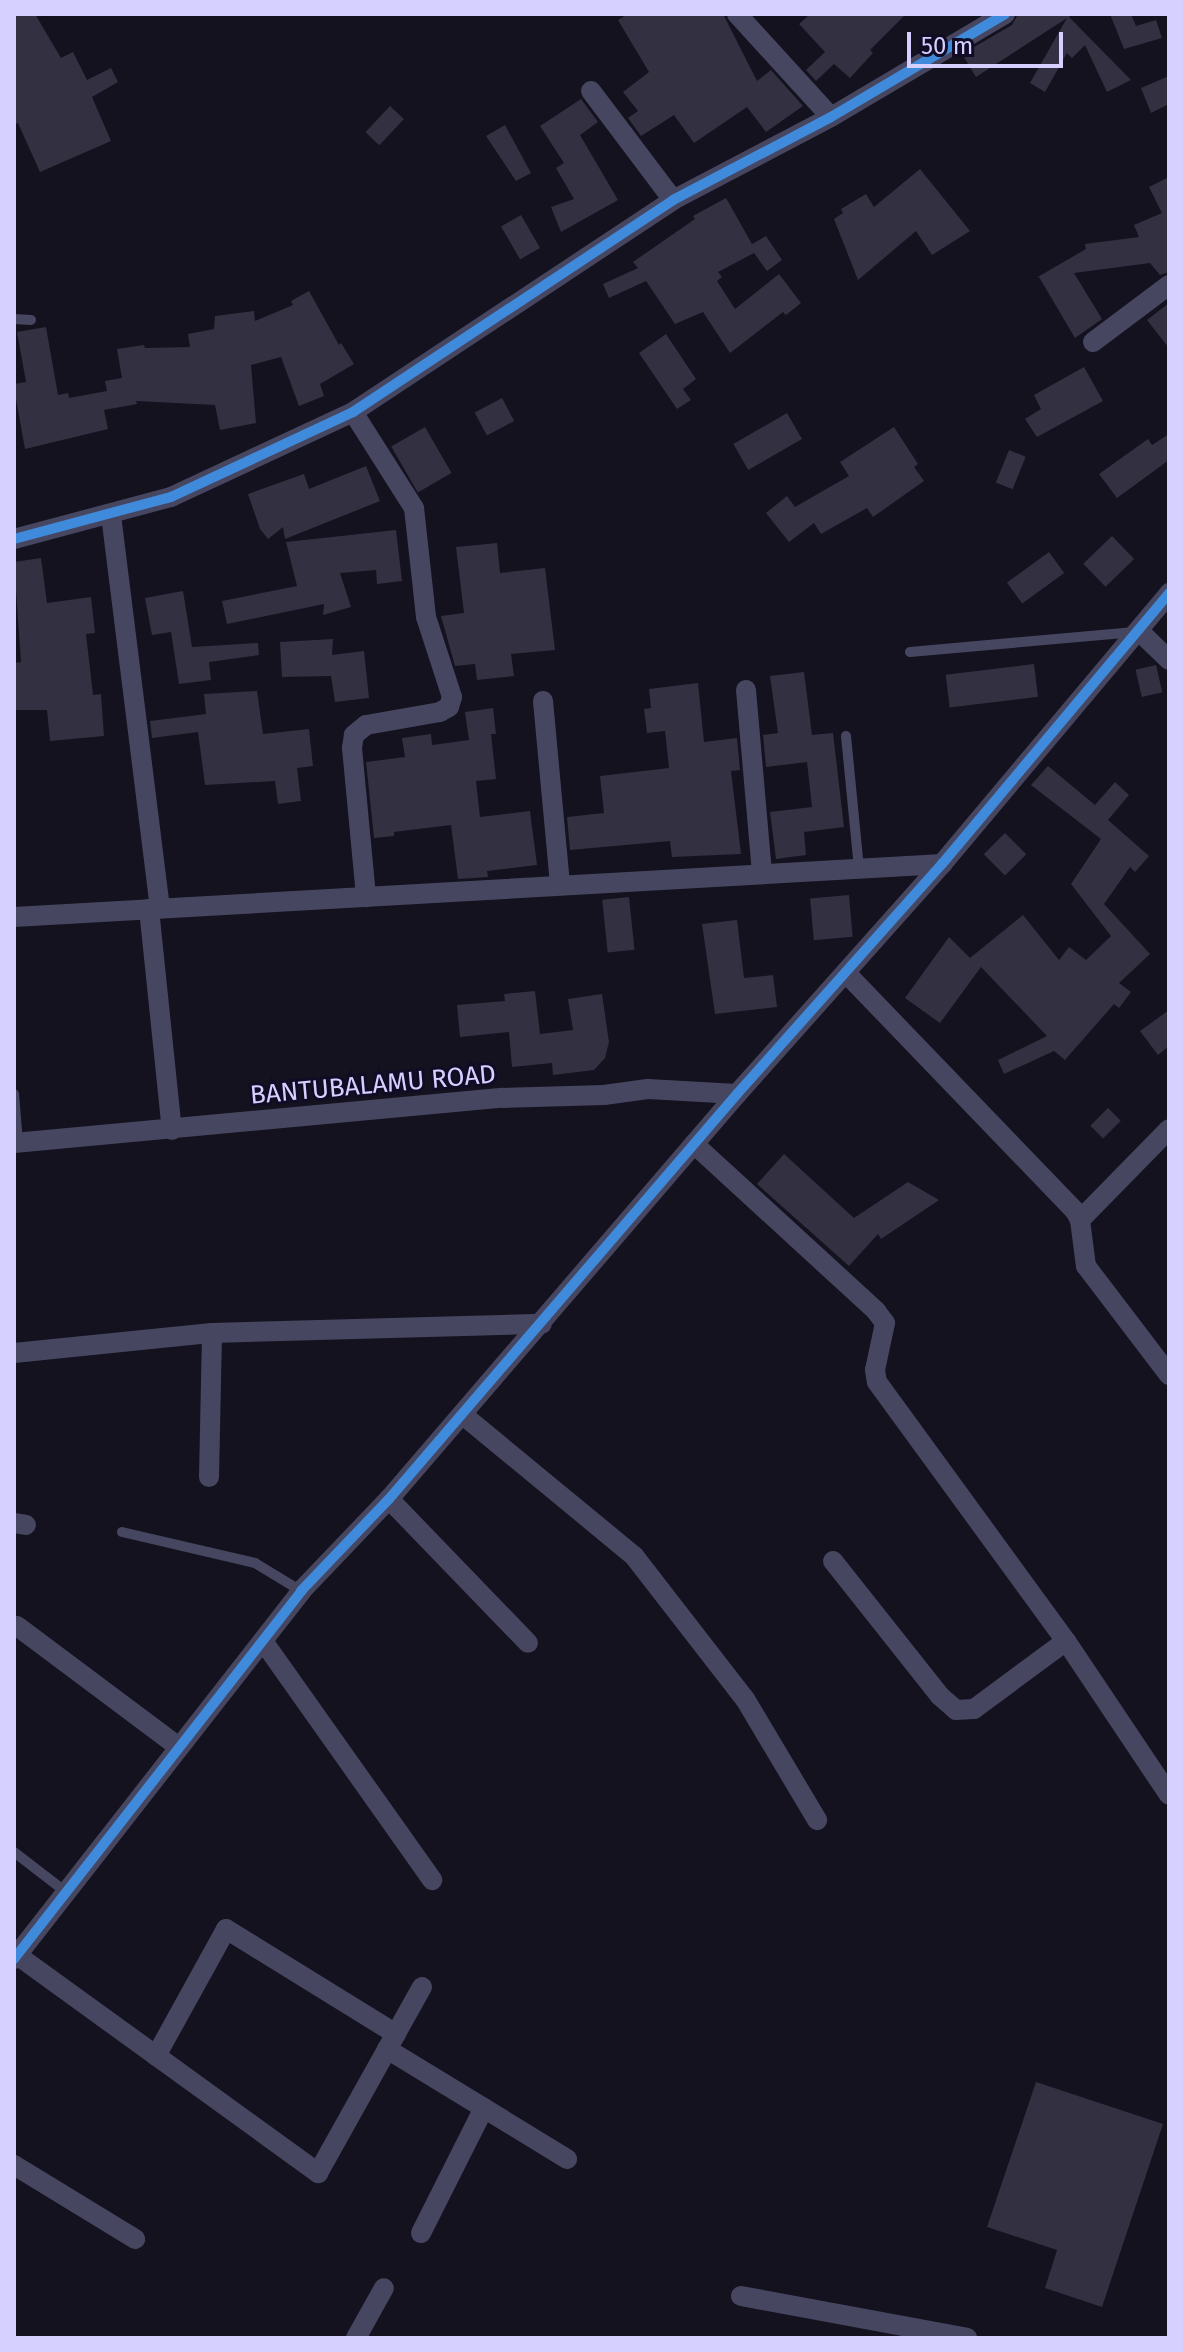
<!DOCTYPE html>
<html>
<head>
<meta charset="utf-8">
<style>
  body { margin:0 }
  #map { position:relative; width:1183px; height:2352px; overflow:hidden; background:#14121f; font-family:"Fira Sans",sans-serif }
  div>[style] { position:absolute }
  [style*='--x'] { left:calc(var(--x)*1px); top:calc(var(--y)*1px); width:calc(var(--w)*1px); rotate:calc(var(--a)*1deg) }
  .building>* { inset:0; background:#323041; transform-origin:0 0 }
  .service>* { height:10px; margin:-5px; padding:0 5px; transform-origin:5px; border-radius:5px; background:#464660 }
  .minor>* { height:20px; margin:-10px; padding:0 10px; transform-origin:10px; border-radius:10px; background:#464660 }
  .cycleway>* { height:10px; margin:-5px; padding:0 5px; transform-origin:5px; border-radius:5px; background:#408adc }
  span { translate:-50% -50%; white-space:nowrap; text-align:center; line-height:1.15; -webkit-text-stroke:6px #100c25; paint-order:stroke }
  .street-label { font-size:26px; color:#d5d0ff }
  .frame { position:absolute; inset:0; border:16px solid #d5d0ff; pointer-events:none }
  .scale { position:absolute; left:907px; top:32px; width:156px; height:36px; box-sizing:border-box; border:4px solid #d5d0ff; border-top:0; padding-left:10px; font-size:24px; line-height:28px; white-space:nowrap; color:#d5d0ff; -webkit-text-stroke:6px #100c25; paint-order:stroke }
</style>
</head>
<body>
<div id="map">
  <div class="building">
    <div style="clip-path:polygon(14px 14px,35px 14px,61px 58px,73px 52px,87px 80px,111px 68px,118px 82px,92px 97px,111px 141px,40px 172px,18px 123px,14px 125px)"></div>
    <div style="clip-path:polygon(628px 14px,723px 14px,757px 81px,771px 70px,803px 106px,766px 132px,747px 107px,694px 143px,674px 115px,641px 136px,628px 118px,638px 111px,623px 92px,649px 72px,618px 20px)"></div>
    <div style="clip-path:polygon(810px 14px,906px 14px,870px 50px,873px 53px,850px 78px,834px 64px,816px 81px,806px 70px,825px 52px,799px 24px)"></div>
    <div style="clip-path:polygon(1018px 14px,1074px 14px,1069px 17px,1131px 80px,1107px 92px,1085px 45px,1072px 58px,1067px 53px,1045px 92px,1030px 83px,1067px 18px,976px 77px,962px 54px,1012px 25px)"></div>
    <div style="clip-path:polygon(1110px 14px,1131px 14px,1136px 26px,1156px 20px,1162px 38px,1124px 49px)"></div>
    <div style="clip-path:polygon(1169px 76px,1169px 104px,1151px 113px,1141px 88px)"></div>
    <div style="clip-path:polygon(581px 99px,598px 122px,580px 135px,618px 200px,561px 232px,551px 207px,574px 199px,556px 168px,564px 163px,540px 126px)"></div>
    <div style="left:390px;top:106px;width:19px;height:36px;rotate:43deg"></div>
    <div style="clip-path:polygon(505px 125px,531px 173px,516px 181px,486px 136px)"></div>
    <div style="clip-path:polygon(920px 169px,970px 231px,932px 255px,916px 231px,858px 280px,834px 219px,843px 213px,841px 209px,866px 194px,874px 207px)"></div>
    <div style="clip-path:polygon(1169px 177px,1169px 272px,1160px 275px,1150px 263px,1074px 273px,1102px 319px,1075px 338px,1039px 277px,1036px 278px,1086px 249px,1085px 244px,1139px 237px,1134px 225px,1162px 213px,1149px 187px)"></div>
    <div style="clip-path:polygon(726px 198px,752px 244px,766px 236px,782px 260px,767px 271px,754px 253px,718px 272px,722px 277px,717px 281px,735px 309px,779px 274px,801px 303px,786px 315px,783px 312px,730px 353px,703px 312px,675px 324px,646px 281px,609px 298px,603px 284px,638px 268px,633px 262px,695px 219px,693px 216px)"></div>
    <div style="left:521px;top:215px;width:38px;height:23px;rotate:60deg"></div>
    <div style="clip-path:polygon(309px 291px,339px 345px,341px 343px,354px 364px,320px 384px,324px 396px,299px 406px,281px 357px,251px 365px,256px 423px,220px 430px,215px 405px,136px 401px,137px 404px,104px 410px,108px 429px,25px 449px,14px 388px,14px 384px,26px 382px,17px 332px,46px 327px,58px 395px,68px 393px,69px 398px,107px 391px,105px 381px,122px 378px,117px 349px,144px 345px,145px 348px,190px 347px,188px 334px,214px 329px,215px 316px,254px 311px,255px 321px,293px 305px,291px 301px)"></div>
    <div style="clip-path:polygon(1169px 303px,1169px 348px,1147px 320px)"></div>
    <div style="clip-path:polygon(666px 334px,696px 379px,683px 389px,691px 400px,677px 409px,639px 353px)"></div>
    <div style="clip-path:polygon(1084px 367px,1103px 401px,1037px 437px,1025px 419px,1041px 409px,1034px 395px)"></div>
    <div style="left:502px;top:398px;width:26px;height:31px;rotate:62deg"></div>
    <div style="left:787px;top:413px;width:30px;height:62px;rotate:60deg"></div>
    <div style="left:425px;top:427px;width:53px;height:39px;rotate:60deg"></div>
    <div style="clip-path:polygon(894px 427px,918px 464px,914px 467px,924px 481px,873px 517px,867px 508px,821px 534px,814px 523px,789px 542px,766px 513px,787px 496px,795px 507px,849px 476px,840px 462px)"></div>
    <div style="clip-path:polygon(1169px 434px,1169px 460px,1117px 498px,1099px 474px,1148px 439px,1152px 445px)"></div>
    <div style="left:1009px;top:450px;width:18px;height:35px;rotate:22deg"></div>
    <div style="clip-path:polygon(366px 466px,380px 501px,285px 539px,283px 527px,268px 539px,260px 529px,248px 494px,304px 474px,309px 489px)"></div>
    <div style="clip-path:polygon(396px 530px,402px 581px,377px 584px,376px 570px,340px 573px,351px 607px,323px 615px,324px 604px,227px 624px,222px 601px,297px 586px,286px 542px)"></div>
    <div style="left:1112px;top:536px;width:32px;height:40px;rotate:46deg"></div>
    <div style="clip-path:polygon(497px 543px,500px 573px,545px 568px,555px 650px,511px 654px,514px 676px,477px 680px,475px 664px,455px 666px,441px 616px,464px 613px,456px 547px)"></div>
    <div style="left:1049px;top:552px;width:26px;height:52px;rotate:54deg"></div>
    <div style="clip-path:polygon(41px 558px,47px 603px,91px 597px,95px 633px,86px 634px,93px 695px,101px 694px,104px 736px,50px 741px,47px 710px,14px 710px,14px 663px,21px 662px,14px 562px)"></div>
    <div style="clip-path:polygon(183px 591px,192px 647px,258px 643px,259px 655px,209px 662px,211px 680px,179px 684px,171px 632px,152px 635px,145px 598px)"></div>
    <div style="clip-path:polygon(333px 639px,332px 655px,364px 651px,369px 698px,335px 702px,331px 676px,282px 677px,280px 642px)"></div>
    <div style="left:1034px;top:664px;width:33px;height:89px;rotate:83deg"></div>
    <div style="left:1156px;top:665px;width:28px;height:21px;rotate:77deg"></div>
    <div style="clip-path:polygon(804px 672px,812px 735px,833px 733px,844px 827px,804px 832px,806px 855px,776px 859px,770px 812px,812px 807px,807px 762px,766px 767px,763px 735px,778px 733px,770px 676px)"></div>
    <div style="clip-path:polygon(698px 683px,704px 742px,737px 738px,740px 770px,731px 771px,741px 854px,672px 857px,670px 841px,570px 850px,567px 817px,604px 813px,600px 776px,669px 768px,665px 731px,647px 733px,644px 709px,651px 708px,649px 689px)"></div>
    <div style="clip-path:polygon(257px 691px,263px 734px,309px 729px,313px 766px,297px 768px,301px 801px,278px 804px,275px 781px,205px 785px,198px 732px,152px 738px,150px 721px,206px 714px,204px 694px)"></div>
    <div style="clip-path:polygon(493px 708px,496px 734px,491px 734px,496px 779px,476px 781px,480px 817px,530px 811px,537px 865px,487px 871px,488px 877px,458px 879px,451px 825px,394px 832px,394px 836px,374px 838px,366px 762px,405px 757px,402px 738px,431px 734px,432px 745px,469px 740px,465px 712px)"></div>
    <div style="clip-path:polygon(1048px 766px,1095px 805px,1115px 782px,1129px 795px,1108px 820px,1149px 856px,1135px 872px,1130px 867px,1104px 904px,1150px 954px,1119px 983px,1131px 992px,1119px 1008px,1114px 1004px,1065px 1060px,1054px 1051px,1004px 1074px,998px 1060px,1047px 1036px,981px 967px,940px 1023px,905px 998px,949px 937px,970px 958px,1023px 915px,1059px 960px,1069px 947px,1086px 960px,1111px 936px,1071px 884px,1101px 839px,1031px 785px)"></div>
    <div style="left:1005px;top:833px;width:30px;height:30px;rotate:45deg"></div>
    <div style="left:849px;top:895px;width:42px;height:39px;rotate:85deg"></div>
    <div style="left:629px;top:897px;width:53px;height:27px;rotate:84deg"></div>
    <div style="clip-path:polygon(737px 920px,744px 978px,773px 975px,777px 1007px,715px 1014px,702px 924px)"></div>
    <div style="clip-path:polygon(535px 991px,540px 1034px,573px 1030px,568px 999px,602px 994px,609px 1042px,605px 1058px,594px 1070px,553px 1075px,552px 1063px,512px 1067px,509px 1032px,460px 1037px,457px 1005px,505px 1001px,504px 994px)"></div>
    <div style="clip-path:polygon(1169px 1010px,1169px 1046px,1158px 1055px,1140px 1031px)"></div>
    <div style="left:1108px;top:1108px;width:18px;height:25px;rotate:45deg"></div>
    <div style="clip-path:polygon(784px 1154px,854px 1218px,908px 1182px,939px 1200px,881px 1239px,878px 1234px,849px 1266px,757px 1184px)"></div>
    <div style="clip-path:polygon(1036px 2082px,1163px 2124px,1102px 2307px,1045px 2288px,1057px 2250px,987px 2227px)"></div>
  </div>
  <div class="service">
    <div style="--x:14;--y:319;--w:17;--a:3"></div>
    <div style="--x:910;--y:652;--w:226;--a:-5.1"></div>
    <div style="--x:846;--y:736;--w:133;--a:84.4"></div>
    <div style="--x:14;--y:1094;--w:49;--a:85.3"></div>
    <div style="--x:122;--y:1532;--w:137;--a:13.1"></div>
    <div style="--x:255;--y:1563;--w:54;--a:31.3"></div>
    <div style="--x:14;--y:1852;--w:66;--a:37.6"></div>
  </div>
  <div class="minor">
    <div style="--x:737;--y:14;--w:139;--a:47.6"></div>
    <div style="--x:591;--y:91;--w:136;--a:53"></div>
    <div style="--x:1093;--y:342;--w:95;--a:-36.9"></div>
    <div style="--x:353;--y:412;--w:114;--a:57.6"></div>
    <div style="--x:414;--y:508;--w:110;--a:83.7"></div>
    <div style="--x:426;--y:617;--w:84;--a:72"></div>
    <div style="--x:452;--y:697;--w:10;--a:107"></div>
    <div style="--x:449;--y:707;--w:10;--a:151"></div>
    <div style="--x:440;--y:712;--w:75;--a:170"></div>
    <div style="--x:366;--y:725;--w:16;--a:140"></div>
    <div style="--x:354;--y:735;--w:13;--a:99"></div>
    <div style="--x:352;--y:748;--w:150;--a:84.6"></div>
    <div style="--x:111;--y:515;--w:396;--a:82.9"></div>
    <div style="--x:14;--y:539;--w:163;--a:-15"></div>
    <div style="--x:171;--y:497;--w:201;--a:-25"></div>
    <div style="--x:353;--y:412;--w:384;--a:-33.5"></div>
    <div style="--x:673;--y:200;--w:178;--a:-27.7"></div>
    <div style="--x:831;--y:117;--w:202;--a:-30.6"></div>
    <div style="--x:1139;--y:631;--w:42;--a:44"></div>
    <div style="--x:746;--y:690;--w:185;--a:85"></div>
    <div style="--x:543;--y:701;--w:185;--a:84.7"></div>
    <div style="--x:149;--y:909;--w:222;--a:84.1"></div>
    <div style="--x:14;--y:917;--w:930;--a:-3.27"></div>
    <div style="--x:846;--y:973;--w:330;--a:46.1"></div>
    <div style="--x:1075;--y:1211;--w:10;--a:61"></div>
    <div style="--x:1080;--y:1220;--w:46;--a:82.6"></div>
    <div style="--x:1086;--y:1266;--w:137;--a:52.7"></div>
    <div style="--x:14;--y:1143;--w:491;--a:-5.3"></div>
    <div style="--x:503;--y:1098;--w:101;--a:-1.7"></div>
    <div style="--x:604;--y:1095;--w:44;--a:-7.8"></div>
    <div style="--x:648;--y:1089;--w:89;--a:3.2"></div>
    <div style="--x:694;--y:1144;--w:247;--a:42.5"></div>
    <div style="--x:876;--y:1311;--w:15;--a:53"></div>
    <div style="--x:885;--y:1323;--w:48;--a:102"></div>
    <div style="--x:875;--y:1370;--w:12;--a:81"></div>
    <div style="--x:877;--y:1382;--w:321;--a:53.9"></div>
    <div style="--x:1066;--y:1641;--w:185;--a:56.2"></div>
    <div style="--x:1080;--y:1220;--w:127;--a:-45.6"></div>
    <div style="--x:14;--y:1353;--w:199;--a:-5.8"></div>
    <div style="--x:212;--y:1333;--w:330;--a:-1.6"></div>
    <div style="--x:463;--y:1415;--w:222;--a:39.5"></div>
    <div style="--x:634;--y:1556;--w:181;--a:52.2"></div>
    <div style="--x:745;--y:1699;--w:141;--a:59.2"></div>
    <div style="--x:209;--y:1477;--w:144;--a:-88.8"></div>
    <div style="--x:389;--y:1499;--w:200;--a:46"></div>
    <div style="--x:14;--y:1523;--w:12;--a:9"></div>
    <div style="--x:833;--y:1561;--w:172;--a:51.6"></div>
    <div style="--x:940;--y:1696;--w:21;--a:41"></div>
    <div style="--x:956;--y:1710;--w:18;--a:-3"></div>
    <div style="--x:974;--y:1709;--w:114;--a:-36.5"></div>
    <div style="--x:17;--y:1626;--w:202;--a:36.8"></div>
    <div style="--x:263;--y:1641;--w:293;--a:54.7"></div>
    <div style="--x:17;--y:1955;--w:372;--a:35.9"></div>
    <div style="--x:318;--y:2173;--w:213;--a:-60.8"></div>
    <div style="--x:14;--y:1959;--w:467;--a:-52"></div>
    <div style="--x:301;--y:1591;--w:127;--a:-46.3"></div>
    <div style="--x:389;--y:1499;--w:534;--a:-49.33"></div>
    <div style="--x:737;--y:1094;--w:308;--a:-48.3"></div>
    <div style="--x:942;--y:864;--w:354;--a:-50"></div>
    <div style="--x:387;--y:2049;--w:211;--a:31.4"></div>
    <div style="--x:156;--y:2056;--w:145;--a:-61.1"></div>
    <div style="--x:226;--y:1929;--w:200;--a:31.7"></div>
    <div style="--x:14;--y:2165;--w:142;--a:31.4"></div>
    <div style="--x:421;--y:2233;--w:140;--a:-63.3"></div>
    <div style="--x:741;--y:2296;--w:230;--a:10.5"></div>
    <div style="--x:356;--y:2338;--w:57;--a:-60.8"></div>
  </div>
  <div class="cycleway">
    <div style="--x:14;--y:539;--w:163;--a:-15"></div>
    <div style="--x:171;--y:497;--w:201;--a:-25"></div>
    <div style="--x:353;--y:412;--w:384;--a:-33.5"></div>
    <div style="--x:673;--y:200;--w:178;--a:-27.7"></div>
    <div style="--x:831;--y:117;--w:202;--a:-30.6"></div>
    <div style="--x:14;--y:1959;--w:467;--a:-52"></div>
    <div style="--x:301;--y:1591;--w:127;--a:-46.3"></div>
    <div style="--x:389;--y:1499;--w:534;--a:-49.33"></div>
    <div style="--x:737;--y:1094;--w:308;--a:-48.3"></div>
    <div style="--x:942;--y:864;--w:354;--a:-50"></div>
  </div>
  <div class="street-label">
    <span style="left:373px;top:1085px;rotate:-5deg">BANTUBALAMU ROAD</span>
  </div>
  <div class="frame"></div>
  <div class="scale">50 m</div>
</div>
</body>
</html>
